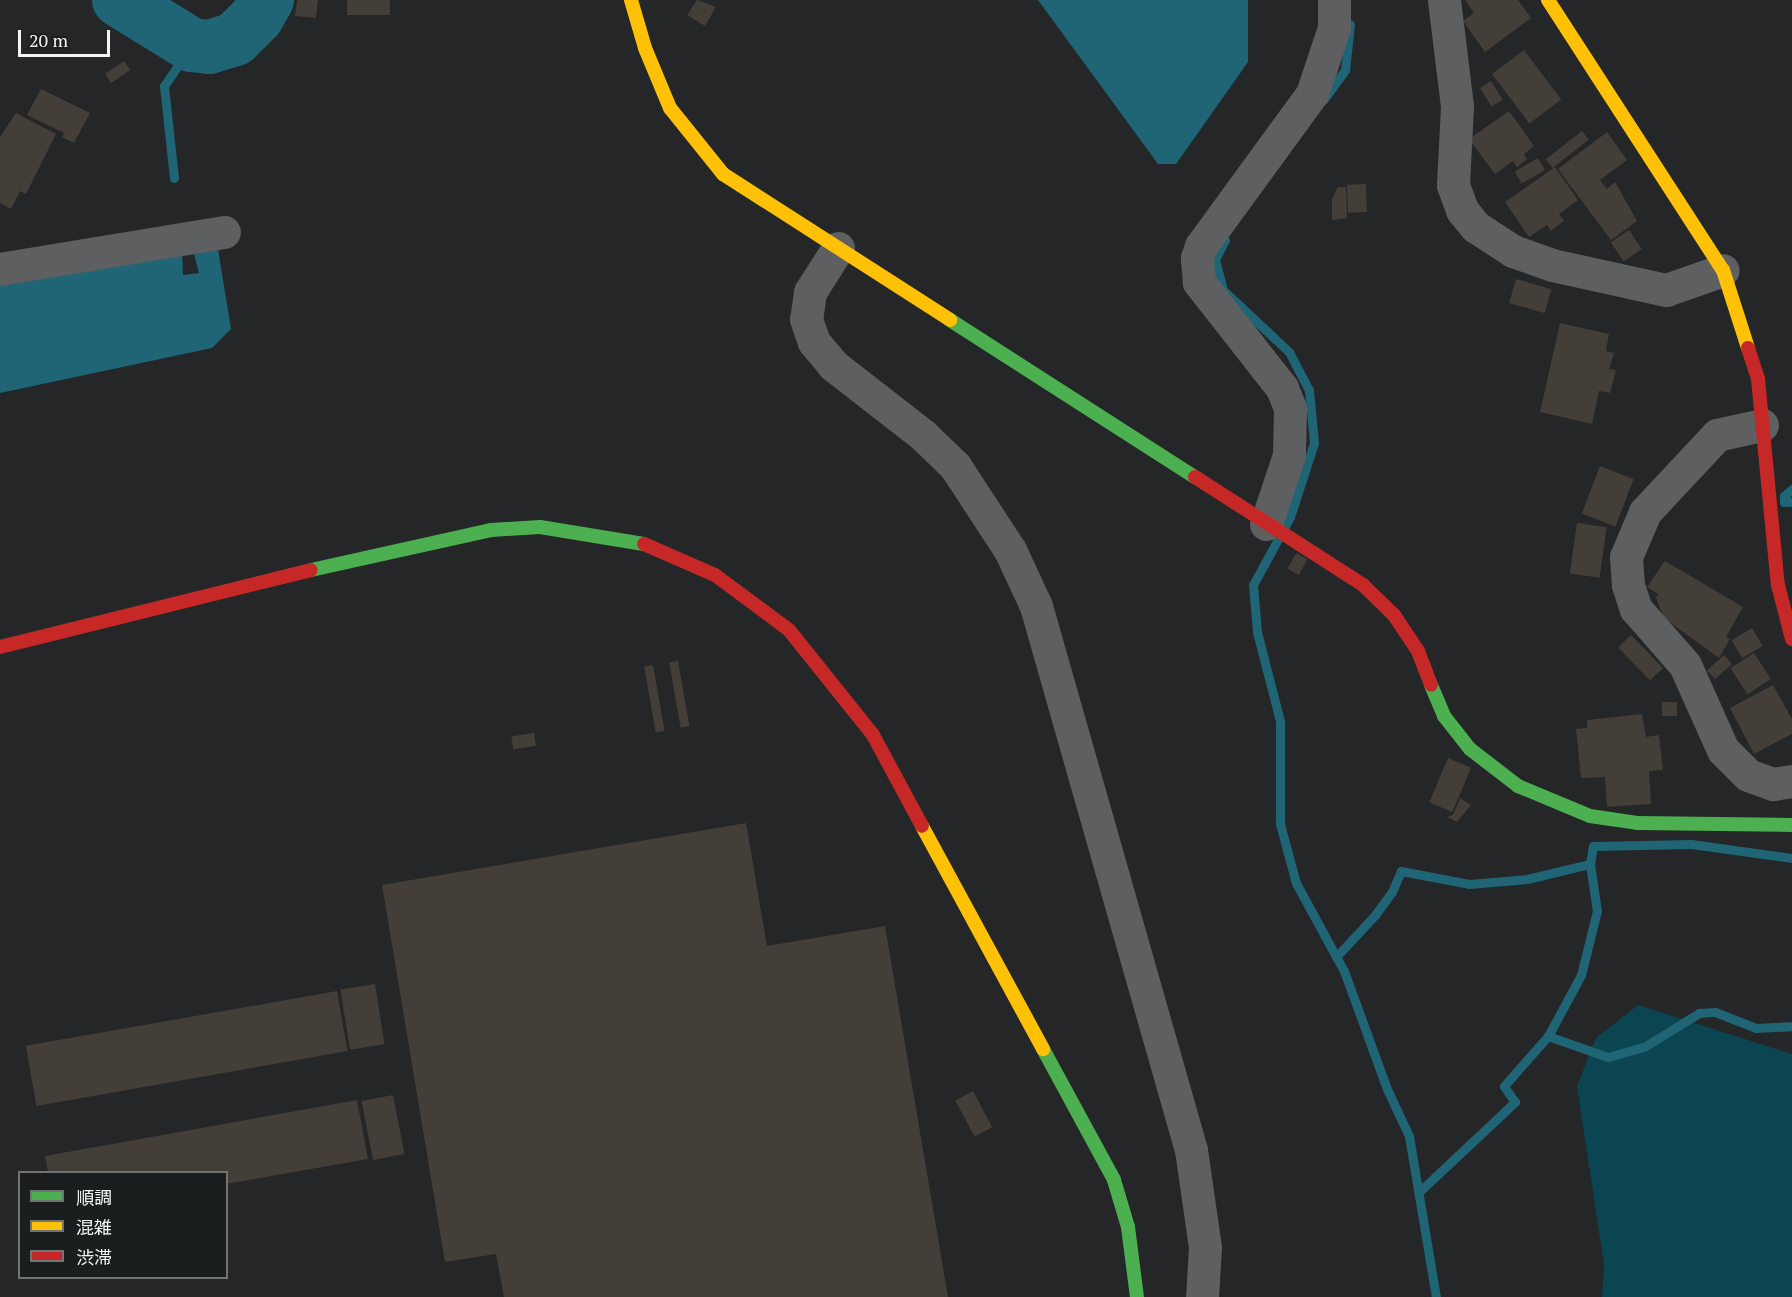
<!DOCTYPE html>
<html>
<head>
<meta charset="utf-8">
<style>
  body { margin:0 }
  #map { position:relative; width:1792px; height:1297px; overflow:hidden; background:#242628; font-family:"PT Serif","Noto Sans JP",serif }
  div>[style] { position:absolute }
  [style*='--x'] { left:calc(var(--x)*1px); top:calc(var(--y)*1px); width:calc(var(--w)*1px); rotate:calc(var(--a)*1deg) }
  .green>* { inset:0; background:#0c4552 }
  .water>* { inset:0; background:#1f6576 }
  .stream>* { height:9px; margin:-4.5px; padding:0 4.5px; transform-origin:4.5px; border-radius:4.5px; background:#1f6576 }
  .river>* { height:54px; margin:-27px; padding:0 27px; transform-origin:27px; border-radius:27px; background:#1f6576 }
  .building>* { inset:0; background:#443e38; transform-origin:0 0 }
  .street>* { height:33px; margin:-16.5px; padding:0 16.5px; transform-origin:16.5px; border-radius:16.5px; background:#5d5f60 }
  .fast>* { height:14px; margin:-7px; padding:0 7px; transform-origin:7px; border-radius:7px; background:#4caf50 }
  .slow>* { height:14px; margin:-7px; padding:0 7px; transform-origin:7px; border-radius:7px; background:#ffc107 }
  .jam>* { height:14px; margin:-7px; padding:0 7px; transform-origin:7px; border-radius:7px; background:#c62828 }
  span { translate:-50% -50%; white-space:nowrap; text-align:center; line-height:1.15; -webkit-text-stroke:4.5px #1a1e1f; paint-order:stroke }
  .legend { position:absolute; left:18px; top:1171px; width:210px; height:108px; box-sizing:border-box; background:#1a1e1f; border:2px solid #707475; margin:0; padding:8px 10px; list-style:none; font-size:18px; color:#f2f5f5 }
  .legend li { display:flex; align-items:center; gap:12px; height:30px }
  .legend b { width:30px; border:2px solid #707475 }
  .scale { position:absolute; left:18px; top:30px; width:92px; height:27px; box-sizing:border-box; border:3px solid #f2f5f5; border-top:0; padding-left:8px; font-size:18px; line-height:21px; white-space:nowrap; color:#f2f5f5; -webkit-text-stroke:4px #1a1e1f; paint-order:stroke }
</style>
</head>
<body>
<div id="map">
  <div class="green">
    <div style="clip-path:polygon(1638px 1005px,1792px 1054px,1792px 1297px,1602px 1297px,1604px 1265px,1577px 1086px,1596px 1038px)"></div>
  </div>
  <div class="water">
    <div style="clip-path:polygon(1038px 0,1248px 0,1248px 62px,1176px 164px,1158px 164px)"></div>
    <div style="clip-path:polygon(217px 243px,231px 329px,212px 348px,0 393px,0 280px,182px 248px,183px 275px,199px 273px,192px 247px)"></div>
  </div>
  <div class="stream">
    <div style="--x:1324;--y:99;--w:36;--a:-54"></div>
    <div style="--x:1345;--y:70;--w:46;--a:-83.8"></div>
    <div style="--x:174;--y:178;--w:93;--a:-96.2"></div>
    <div style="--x:164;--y:86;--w:50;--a:-55.7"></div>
    <div style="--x:1225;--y:240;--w:22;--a:117"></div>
    <div style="--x:1215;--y:260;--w:31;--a:75"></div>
    <div style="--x:1223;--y:290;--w:91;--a:43.2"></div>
    <div style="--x:1289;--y:352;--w:43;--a:62.2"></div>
    <div style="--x:1309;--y:390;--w:53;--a:84.6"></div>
    <div style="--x:1314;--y:443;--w:78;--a:108"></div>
    <div style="--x:1290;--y:517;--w:77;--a:118.6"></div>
    <div style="--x:1253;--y:585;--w:47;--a:85.1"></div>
    <div style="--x:1257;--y:632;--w:92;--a:75.5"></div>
    <div style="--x:1280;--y:721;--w:103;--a:90"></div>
    <div style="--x:1280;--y:824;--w:61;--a:74.8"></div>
    <div style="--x:1296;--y:883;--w:100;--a:61.4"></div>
    <div style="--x:1344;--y:971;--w:126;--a:70"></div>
    <div style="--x:1387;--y:1089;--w:52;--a:64.9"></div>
    <div style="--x:1409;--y:1136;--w:163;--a:80.5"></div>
    <div style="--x:1792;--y:489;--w:11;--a:139"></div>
    <div style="--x:1784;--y:496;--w:6;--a:90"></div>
    <div style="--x:1784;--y:502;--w:8;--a:0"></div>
    <div style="--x:1336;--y:957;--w:57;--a:-47.1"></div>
    <div style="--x:1375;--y:915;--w:29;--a:-54"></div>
    <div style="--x:1392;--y:892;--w:23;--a:-67"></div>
    <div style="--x:1401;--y:871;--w:69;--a:10.8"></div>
    <div style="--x:1469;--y:884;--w:58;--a:-4.9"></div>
    <div style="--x:1527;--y:879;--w:65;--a:-13.4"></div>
    <div style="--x:1548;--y:1036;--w:64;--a:19.3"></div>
    <div style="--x:1608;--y:1057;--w:37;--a:-16"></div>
    <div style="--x:1644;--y:1047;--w:65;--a:-31.7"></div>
    <div style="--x:1699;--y:1013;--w:16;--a:-4"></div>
    <div style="--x:1715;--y:1012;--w:44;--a:21.3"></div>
    <div style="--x:1756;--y:1028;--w:36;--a:-3"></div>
    <div style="--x:1419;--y:1192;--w:132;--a:-43.2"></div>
    <div style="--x:1515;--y:1102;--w:19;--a:-125"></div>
    <div style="--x:1504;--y:1086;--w:67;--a:-48.7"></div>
    <div style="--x:1548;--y:1036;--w:69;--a:-61.6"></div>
    <div style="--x:1581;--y:975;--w:66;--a:-76"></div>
    <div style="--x:1597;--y:911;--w:48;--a:-98.5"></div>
    <div style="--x:1590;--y:864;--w:18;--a:-81"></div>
    <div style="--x:1593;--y:846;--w:98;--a:-1.2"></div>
    <div style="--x:1691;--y:844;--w:102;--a:7.9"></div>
  </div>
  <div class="river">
    <div style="--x:119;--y:0;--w:86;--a:31.7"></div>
    <div style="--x:192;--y:45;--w:17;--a:7"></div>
    <div style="--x:209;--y:47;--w:27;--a:-17"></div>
    <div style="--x:235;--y:39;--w:31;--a:-45"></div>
    <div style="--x:257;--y:17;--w:20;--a:-60"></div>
  </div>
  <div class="building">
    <div style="clip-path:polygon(297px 0,318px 0,316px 18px,295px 16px)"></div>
    <div style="left:347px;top:0;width:43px;height:15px"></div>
    <div style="clip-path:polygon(697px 0,716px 7px,705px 26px,687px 15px)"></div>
    <div style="clip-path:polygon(1465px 0,1518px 0,1531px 18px,1485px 52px,1463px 21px,1474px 13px)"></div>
    <div style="left:1524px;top:50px;width:62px;height:40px;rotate:53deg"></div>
    <div style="left:124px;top:61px;width:11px;height:23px;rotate:56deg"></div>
    <div style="left:1491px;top:81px;width:22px;height:13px;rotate:58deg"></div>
    <div style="clip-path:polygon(41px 89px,90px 113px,74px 143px,62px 137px,64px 133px,27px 115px)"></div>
    <div style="clip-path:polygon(1509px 111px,1534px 146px,1524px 154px,1527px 159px,1517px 167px,1513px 161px,1495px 174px,1469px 139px)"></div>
    <div style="clip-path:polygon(16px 113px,56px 134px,26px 194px,20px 191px,11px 209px,0 203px,0 137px)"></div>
    <div style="left:1582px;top:131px;width:11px;height:46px;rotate:52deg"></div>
    <div style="clip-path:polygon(1607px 132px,1627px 160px,1600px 180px,1607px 189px,1615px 182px,1637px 221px,1611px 240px,1558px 169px)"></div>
    <div style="left:1538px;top:158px;width:14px;height:27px;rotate:60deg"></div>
    <div style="clip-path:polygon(1555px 167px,1578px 200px,1559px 214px,1564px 221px,1551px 231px,1547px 225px,1529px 237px,1505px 202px)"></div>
    <div style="left:1366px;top:184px;width:28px;height:19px;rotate:88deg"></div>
    <div style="clip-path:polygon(1338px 187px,1346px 187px,1347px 218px,1332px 220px,1332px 199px)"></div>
    <div style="left:1629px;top:230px;width:23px;height:22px;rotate:56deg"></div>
    <div style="left:1516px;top:279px;width:37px;height:25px;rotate:16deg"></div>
    <div style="clip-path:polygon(1560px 323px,1609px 334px,1606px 351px,1614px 353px,1609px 369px,1616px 370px,1610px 393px,1599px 391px,1592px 424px,1540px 412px)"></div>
    <div style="left:1600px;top:466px;width:36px;height:51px;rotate:21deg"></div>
    <div style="left:1577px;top:523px;width:30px;height:51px;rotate:8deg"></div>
    <div style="left:1296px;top:553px;width:13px;height:18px;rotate:29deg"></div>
    <div style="clip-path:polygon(1665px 561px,1743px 607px,1726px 637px,1730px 639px,1719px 658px,1664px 618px,1656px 598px,1658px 594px,1647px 587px)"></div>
    <div style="left:1752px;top:628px;width:21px;height:24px;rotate:59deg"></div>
    <div style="left:1631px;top:635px;width:46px;height:18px;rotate:46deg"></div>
    <div style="left:1754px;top:653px;width:31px;height:28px;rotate:57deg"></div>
    <div style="left:1724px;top:655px;width:12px;height:23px;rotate:48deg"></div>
    <div style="left:678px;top:661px;width:66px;height:9px;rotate:80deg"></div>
    <div style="left:653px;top:665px;width:67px;height:9px;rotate:80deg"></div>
    <div style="clip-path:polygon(1773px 685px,1792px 719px,1792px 734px,1754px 754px,1730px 708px)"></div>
    <div style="left:1662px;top:702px;width:15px;height:14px"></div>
    <div style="clip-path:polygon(1642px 714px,1646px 737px,1659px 735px,1663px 770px,1649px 771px,1651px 804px,1607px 807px,1605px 777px,1581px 778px,1576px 729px,1587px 728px,1587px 720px)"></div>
    <div style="left:534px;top:733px;width:13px;height:23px;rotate:81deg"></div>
    <div style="left:1448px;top:758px;width:25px;height:48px;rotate:23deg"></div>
    <div style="clip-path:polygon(1460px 798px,1471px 805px,1457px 822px,1447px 817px,1453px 815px)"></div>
    <div style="clip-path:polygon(746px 823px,767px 946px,885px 926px,948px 1297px,504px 1297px,496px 1254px,445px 1262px,382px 885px)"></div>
    <div style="left:375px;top:984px;width:61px;height:35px;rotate:81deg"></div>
    <div style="left:337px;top:991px;width:61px;height:316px;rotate:80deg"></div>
    <div style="left:973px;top:1091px;width:41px;height:20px;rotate:62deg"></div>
    <div style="left:393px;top:1095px;width:60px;height:32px;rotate:79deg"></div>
    <div style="clip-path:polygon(357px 1100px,368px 1159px,226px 1184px,226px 1172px,48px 1172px,45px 1156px)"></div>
  </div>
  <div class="street">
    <div style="--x:1444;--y:0;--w:107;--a:83"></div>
    <div style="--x:1457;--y:106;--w:79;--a:92.9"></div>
    <div style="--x:1453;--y:185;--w:27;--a:70"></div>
    <div style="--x:1462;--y:210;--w:22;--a:51"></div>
    <div style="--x:1476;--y:227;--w:44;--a:33"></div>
    <div style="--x:1513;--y:251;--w:41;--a:19.7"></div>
    <div style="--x:1552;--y:265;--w:117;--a:12.4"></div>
    <div style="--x:1666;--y:290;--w:60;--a:-19.3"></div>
    <div style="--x:838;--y:248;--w:52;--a:122.5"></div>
    <div style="--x:810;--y:292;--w:27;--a:98"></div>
    <div style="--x:806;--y:319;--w:24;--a:71"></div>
    <div style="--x:814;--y:342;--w:30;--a:50"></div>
    <div style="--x:833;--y:365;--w:114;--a:37.9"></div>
    <div style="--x:923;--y:435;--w:45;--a:44.1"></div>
    <div style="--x:955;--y:466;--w:100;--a:56.8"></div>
    <div style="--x:1010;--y:550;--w:62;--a:65.1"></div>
    <div style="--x:1036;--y:606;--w:566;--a:74.1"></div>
    <div style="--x:1191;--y:1150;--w:98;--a:81.8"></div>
    <div style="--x:1205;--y:1247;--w:50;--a:93.4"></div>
    <div style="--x:0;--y:269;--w:227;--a:-9.4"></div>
    <div style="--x:1762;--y:425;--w:46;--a:167.5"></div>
    <div style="--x:1717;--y:435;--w:105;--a:133.1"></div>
    <div style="--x:1645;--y:512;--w:49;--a:112.9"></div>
    <div style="--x:1626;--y:557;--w:28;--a:86"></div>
    <div style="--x:1628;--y:585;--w:25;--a:72"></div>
    <div style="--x:1636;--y:609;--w:74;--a:48.8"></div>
    <div style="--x:1685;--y:665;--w:93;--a:65.9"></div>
    <div style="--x:1723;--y:750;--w:35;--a:45"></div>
    <div style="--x:1748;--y:775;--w:27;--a:20"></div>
    <div style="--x:1773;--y:784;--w:19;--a:-9"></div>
    <div style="--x:1266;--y:524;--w:73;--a:-71.6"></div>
    <div style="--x:1289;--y:455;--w:47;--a:-88.8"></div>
    <div style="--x:1290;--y:408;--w:22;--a:-112"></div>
    <div style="--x:1282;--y:388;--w:135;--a:-128.1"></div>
    <div style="--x:1199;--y:282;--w:24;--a:-95"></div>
    <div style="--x:1197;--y:258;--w:13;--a:-72"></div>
    <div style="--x:1201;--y:246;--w:188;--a:-53.9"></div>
    <div style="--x:1312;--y:94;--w:70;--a:-71.6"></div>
    <div style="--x:1334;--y:28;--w:28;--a:-90"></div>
  </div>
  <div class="fast">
    <div style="--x:950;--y:320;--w:291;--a:32.7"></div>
    <div style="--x:311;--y:570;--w:184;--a:-12.5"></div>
    <div style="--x:491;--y:530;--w:49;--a:-3.5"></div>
    <div style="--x:540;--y:527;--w:105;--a:9.3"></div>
    <div style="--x:1431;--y:685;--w:34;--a:67"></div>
    <div style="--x:1444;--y:716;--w:42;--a:51.8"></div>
    <div style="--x:1470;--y:749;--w:61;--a:37.6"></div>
    <div style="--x:1518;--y:786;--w:78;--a:22.6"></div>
    <div style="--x:1590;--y:816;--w:49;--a:8.3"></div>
    <div style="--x:1638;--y:823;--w:154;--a:0.7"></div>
    <div style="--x:1043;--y:1049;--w:149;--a:61.5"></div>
    <div style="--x:1114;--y:1180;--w:49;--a:73.4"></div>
    <div style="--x:1128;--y:1227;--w:71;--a:82.7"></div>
  </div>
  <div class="slow">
    <div style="--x:631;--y:0;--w:50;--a:73.7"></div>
    <div style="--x:645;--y:48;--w:65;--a:67.4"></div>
    <div style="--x:670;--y:108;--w:85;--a:51.2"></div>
    <div style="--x:723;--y:174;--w:270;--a:32.7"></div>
    <div style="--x:1548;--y:0;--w:322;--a:57.1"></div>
    <div style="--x:1723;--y:270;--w:82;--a:72.2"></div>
    <div style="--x:922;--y:826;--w:254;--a:61.5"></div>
  </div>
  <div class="jam">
    <div style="--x:1748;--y:348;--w:33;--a:72"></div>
    <div style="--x:1758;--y:379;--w:207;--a:84.5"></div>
    <div style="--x:1778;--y:585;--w:56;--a:75.5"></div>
    <div style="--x:1195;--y:477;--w:200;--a:32.7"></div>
    <div style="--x:1363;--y:585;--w:43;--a:44.1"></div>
    <div style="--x:1394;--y:615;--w:43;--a:56.3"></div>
    <div style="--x:1418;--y:651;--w:36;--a:69"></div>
    <div style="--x:644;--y:544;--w:77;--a:23.6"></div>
    <div style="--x:715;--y:575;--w:92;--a:36.6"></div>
    <div style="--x:789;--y:630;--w:134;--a:51.3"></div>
    <div style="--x:873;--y:735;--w:103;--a:61.7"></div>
    <div style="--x:0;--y:647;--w:320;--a:-13.9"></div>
  </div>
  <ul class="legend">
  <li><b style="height:8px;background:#4caf50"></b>順調</li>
  <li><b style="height:8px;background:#ffc107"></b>混雑</li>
  <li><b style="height:8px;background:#c62828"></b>渋滞</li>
  </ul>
  <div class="scale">20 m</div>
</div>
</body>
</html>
